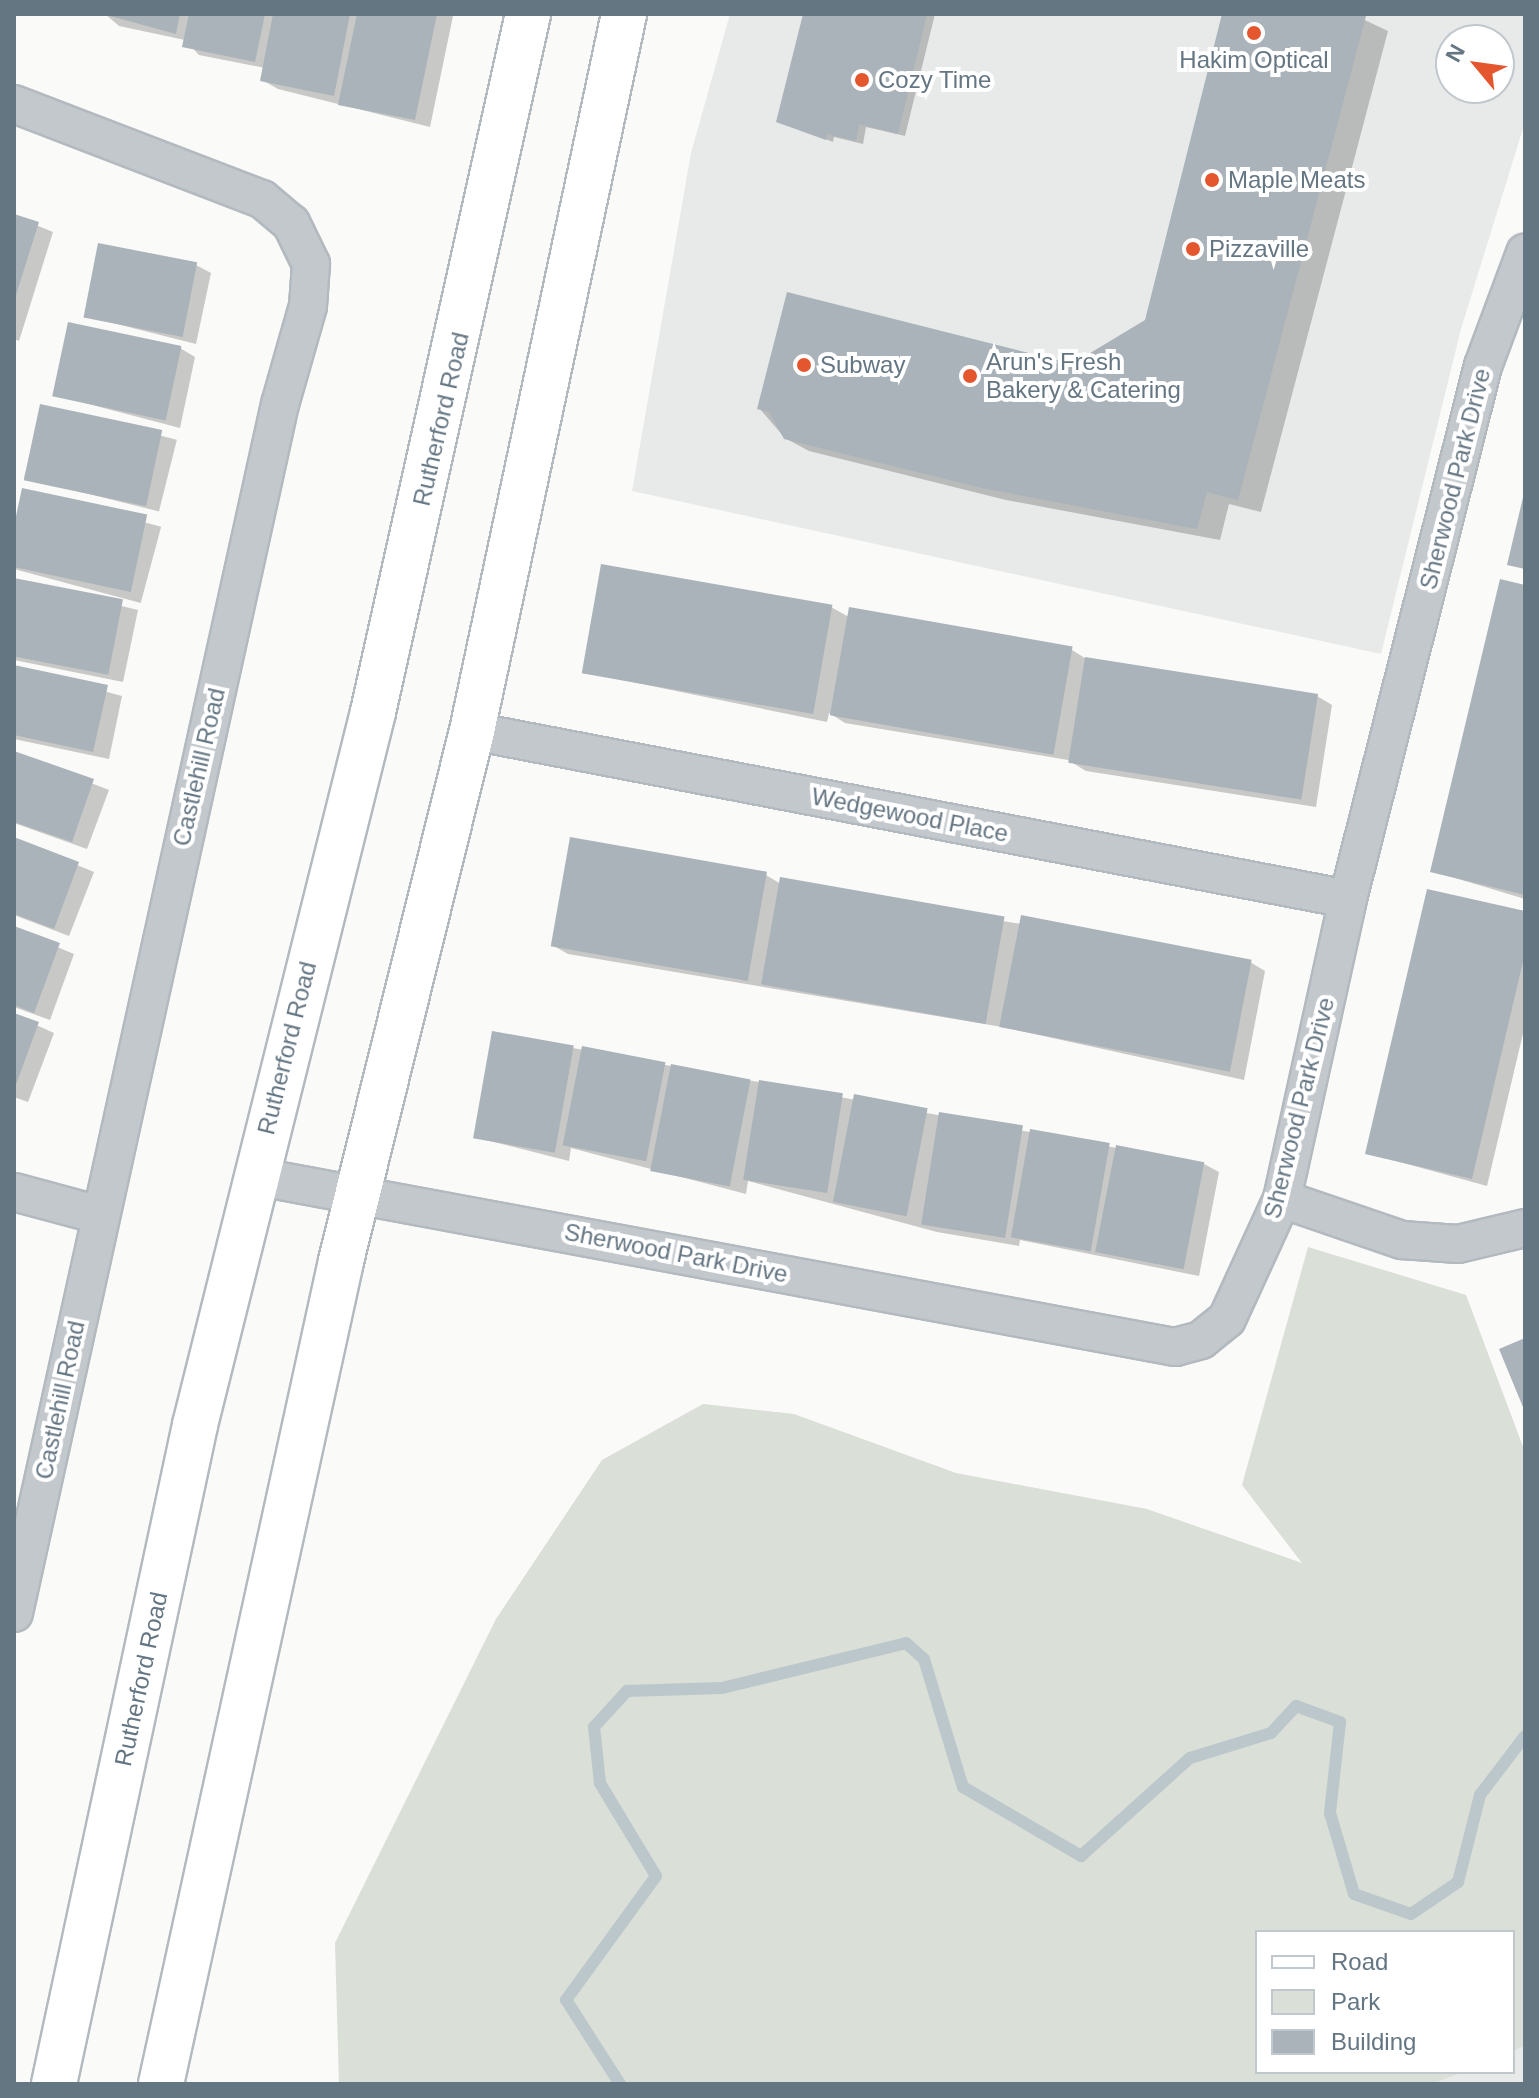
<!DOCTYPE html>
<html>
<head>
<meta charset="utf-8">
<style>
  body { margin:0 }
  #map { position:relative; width:1539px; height:2098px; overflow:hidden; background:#fafaf8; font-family:Helvetica,sans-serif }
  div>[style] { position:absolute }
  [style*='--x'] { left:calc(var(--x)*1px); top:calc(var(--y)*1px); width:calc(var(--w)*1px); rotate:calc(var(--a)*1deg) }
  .built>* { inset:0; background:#e8e9e9 }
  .green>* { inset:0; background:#dadfd7 }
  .shadow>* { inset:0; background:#0003; transform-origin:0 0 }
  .stream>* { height:12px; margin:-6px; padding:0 6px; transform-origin:6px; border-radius:6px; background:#bbc7cb }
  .building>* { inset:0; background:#aab3b9; transform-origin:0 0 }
  .roads { filter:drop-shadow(2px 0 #b3babf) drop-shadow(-2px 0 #b3babf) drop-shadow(0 2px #b3babf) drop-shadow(0 -2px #b3babf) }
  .minor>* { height:36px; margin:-18px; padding:0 18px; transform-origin:18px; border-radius:18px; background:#c3c8cc }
  .secondary>* { height:44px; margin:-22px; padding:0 22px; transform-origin:22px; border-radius:22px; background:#fff }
  .dots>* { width:22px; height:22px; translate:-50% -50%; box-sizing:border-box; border:4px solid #fff; border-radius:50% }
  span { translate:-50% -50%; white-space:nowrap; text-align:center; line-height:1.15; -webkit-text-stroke:8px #fff; paint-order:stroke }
  .poi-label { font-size:24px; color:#657683 }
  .left { translate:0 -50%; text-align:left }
  .street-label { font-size:24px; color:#657683 }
  .frame { position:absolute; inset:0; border:16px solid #657683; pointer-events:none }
  .legend { position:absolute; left:1255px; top:1930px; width:260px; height:144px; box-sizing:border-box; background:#fff; border:2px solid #c1c8cd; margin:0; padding:10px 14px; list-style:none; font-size:24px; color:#657683 }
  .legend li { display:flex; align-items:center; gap:16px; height:40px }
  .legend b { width:40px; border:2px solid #c1c8cd }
  .north { position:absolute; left:1435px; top:24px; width:80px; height:80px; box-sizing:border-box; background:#fff; border:2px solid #c1c8cd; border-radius:50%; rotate:299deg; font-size:22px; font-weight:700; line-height:32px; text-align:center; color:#657683 }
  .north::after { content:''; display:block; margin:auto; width:28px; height:36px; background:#e4572e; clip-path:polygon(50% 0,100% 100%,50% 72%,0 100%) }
</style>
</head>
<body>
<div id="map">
  <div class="built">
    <div style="clip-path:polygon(evenodd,730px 14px,1525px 14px,1525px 122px,1461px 329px,1381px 654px,632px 491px,691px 153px,730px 14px,1451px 40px,1499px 40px,1499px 88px,1451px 88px,1451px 40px)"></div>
    <div style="clip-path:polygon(1525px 2046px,1525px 2084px,1433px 2084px,1462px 2072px,1513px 2072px,1513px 2051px)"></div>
  </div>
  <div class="green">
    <div style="clip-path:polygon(1308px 1247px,1466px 1295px,1525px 1452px,1525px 2046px,1513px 2051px,1513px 1932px,1257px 1932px,1257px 2072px,1462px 2072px,1433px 2084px,339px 2084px,335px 1943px,496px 1619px,602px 1460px,703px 1404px,794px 1414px,956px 1473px,1147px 1509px,1302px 1563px,1242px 1485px)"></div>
  </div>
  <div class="shadow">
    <div style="clip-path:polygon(105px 14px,449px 14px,453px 16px,430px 127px,278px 89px,262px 80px,265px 68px,199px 55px,185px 40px,119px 26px)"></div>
    <div style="clip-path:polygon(805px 14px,935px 14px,905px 136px,866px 127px,863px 144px,834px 137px,833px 142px,778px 121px)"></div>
    <div style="clip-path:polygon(1224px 14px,1352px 14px,1388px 31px,1261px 512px,1229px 504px,1220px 540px,1006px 500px,809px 451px,785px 438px,759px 408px,1072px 366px,1146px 321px)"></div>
    <div style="clip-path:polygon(14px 216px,53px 232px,19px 341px,14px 339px)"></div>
    <div style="clip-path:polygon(196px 265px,211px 273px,196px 344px,85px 316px)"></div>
    <div style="clip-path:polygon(180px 348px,195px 357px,180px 428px,54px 395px)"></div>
    <div style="left:42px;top:406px;width:139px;height:74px;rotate:14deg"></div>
    <div style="left:24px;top:490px;width:142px;height:79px;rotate:15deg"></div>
    <div style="clip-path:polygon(14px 580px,138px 610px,123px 682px,14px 660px)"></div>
    <div style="clip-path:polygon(1525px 587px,1525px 899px,1432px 871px)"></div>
    <div style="clip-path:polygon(831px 607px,849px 617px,850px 609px,1072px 650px,1088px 660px,1317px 696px,1332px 705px,1316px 807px,1086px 771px,1068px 760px,845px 723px,829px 713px,827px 722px,583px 672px)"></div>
    <div style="clip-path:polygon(14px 667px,122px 696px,109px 759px,14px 739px)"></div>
    <div style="clip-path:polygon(14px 753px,109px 790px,87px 849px,14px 823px)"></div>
    <div style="clip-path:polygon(14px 839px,94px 872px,69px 936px,14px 915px)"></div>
    <div style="clip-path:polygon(766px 875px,781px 884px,1250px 962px,1265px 971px,1244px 1080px,1002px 1027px,568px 954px,552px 945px)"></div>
    <div style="clip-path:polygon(1525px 913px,1525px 1025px,1487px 1186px,1367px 1153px)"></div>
    <div style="clip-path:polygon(14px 929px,74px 954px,50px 1020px,14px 1007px)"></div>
    <div style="clip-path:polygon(14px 1015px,54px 1033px,28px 1102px,14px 1097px)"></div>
    <div style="clip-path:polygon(573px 1048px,1204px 1164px,1219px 1172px,1199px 1276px,1020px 1240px,1019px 1246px,937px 1232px,748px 1181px,746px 1194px,571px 1148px,569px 1161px,474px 1137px)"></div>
  </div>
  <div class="stream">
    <div style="--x:620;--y:2084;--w:100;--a:-122.7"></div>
    <div style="--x:566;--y:2000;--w:153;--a:-54"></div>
    <div style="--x:656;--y:1876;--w:109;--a:-121.1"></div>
    <div style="--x:600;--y:1783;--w:56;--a:-96.1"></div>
    <div style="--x:594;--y:1727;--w:49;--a:-47.5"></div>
    <div style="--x:627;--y:1691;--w:95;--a:-1.8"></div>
    <div style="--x:722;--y:1688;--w:189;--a:-13.7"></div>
    <div style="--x:906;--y:1643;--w:24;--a:42"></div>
    <div style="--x:924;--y:1659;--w:134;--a:73.1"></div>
    <div style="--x:963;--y:1787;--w:137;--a:30.3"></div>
    <div style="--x:1081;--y:1856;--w:147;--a:-42"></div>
    <div style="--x:1190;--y:1758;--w:85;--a:-17.2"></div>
    <div style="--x:1271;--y:1733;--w:37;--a:-47"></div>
    <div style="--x:1296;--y:1706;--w:47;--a:20"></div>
    <div style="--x:1340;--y:1722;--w:92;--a:96.3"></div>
    <div style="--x:1330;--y:1813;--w:84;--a:73.5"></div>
    <div style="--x:1354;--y:1894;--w:60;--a:19.3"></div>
    <div style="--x:1411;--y:1914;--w:57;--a:-34.2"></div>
    <div style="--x:1458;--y:1882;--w:90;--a:-75.8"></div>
    <div style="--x:1480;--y:1795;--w:74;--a:-52.7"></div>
  </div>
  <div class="building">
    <div style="clip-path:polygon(103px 14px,180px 14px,176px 34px)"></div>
    <div style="clip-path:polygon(189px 14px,265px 14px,255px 62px,182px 47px)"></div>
    <div style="clip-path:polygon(273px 14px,350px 14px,334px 96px,260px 81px)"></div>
    <div style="clip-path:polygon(357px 14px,437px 14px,415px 120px,338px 105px)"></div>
    <div style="clip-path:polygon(803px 14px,927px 14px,898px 134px,859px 124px,856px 141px,827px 134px,826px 140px,776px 122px)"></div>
    <div style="clip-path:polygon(1222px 14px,1366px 16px,1238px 500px,1207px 492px,1197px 529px,982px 488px,784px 439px,769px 412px,757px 409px,787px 292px,1072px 364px,1145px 320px)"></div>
    <div style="clip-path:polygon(14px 214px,39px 222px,15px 298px,14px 298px)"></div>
    <div style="left:98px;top:243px;width:101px;height:76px;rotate:11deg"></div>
    <div style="left:68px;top:322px;width:116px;height:76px;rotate:12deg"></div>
    <div style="left:40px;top:404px;width:125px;height:78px;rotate:12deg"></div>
    <div style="left:22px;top:488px;width:128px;height:79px;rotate:12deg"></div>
    <div style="clip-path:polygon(1524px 493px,1525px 493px,1525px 569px,1507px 565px)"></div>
    <div style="left:601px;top:564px;width:235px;height:111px;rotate:10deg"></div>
    <div style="left:14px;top:578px;width:111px;height:77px;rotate:11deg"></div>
    <div style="clip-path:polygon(1500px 579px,1525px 585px,1525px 895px,1430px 872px)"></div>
    <div style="left:849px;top:607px;width:227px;height:110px;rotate:10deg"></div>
    <div style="left:1085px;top:657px;width:236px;height:107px;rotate:9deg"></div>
    <div style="clip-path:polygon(14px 665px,108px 685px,93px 752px,14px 735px)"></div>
    <div style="clip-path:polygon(14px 751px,94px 779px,72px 842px,14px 822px)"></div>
    <div style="clip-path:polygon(14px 837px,79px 862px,54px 929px,14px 914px)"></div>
    <div style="left:570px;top:837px;width:200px;height:111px;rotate:10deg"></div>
    <div style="left:780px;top:877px;width:228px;height:109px;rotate:10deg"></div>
    <div style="clip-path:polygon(1427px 889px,1525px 911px,1525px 953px,1472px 1179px,1365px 1154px)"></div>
    <div style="left:1021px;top:915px;width:235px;height:114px;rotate:11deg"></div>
    <div style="clip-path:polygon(14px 926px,60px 943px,34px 1013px,14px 1005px)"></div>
    <div style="clip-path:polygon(14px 1013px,39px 1022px,14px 1090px)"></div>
    <div style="left:492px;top:1031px;width:83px;height:109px;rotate:10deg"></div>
    <div style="left:582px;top:1046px;width:85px;height:101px;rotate:11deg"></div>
    <div style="left:671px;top:1064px;width:81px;height:109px;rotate:11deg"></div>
    <div style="left:759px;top:1080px;width:85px;height:101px;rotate:9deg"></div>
    <div style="left:854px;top:1094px;width:75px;height:110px;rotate:11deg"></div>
    <div style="left:939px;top:1112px;width:85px;height:114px;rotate:9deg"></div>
    <div style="left:1030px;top:1129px;width:81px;height:110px;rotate:10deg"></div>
    <div style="left:1116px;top:1145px;width:90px;height:109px;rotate:11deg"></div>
    <div style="clip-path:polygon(1525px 1338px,1525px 1412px,1499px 1349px)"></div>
  </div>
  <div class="roads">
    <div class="minor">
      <div style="--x:14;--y:104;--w:266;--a:21"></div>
      <div style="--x:262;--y:199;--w:38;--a:40"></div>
      <div style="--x:291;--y:223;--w:46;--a:64"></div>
      <div style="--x:311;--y:264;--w:42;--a:94.1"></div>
      <div style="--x:308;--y:306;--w:102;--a:105.9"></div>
      <div style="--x:280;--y:404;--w:1238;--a:102.41"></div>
      <div style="--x:472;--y:731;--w:892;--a:10.86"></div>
      <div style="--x:254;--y:1176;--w:937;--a:10.52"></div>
      <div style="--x:1175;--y:1347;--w:27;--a:-15"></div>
      <div style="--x:1201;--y:1340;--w:33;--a:-39"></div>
      <div style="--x:1227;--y:1319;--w:132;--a:-65.4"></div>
      <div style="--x:1282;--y:1199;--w:307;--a:-77.6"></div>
      <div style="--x:1348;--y:899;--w:550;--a:-75.79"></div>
      <div style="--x:1483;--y:366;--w:121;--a:-69.6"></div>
      <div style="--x:14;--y:1192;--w:89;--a:15"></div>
      <div style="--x:1282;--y:1199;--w:127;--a:18.9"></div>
      <div style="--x:1402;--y:1240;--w:56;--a:4.1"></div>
      <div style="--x:1458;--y:1244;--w:69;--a:-13.4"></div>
    </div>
    <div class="secondary">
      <div style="--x:54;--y:2084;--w:674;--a:-77.92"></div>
      <div style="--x:195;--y:1425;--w:735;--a:-75.98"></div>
      <div style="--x:373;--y:712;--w:715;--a:-77.48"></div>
      <div style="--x:161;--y:2084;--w:842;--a:-77.66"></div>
      <div style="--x:341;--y:1261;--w:546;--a:-76.12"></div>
      <div style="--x:472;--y:731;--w:733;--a:-78.03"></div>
    </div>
  </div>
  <div class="dots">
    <div style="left:1254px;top:33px;background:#e4572e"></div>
    <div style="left:862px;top:80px;background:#e4572e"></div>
    <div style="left:1212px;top:180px;background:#e4572e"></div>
    <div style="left:1193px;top:249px;background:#e4572e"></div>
    <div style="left:804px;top:365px;background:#e4572e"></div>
    <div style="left:970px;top:376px;background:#e4572e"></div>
  </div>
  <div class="poi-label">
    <span style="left:1254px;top:60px">Hakim Optical</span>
    <span class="left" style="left:878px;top:80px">Cozy Time</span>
    <span class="left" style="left:1228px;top:180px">Maple Meats</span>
    <span class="left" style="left:1209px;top:249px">Pizzaville</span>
    <span class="left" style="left:986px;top:376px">Arun's Fresh<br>Bakery &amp; Catering</span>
    <span class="left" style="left:820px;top:365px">Subway</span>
  </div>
  <div class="street-label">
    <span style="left:441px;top:419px;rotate:-77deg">Rutherford Road</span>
    <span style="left:1455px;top:479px;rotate:-76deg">Sherwood Park Drive</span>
    <span style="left:199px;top:767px;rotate:-77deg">Castlehill Road</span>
    <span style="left:910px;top:815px;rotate:11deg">Wedgewood Place</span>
    <span style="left:287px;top:1048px;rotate:-76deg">Rutherford Road</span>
    <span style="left:1299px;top:1108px;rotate:-76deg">Sherwood Park Drive</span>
    <span style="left:676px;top:1253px;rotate:11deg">Sherwood Park Drive</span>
    <span style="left:60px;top:1400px;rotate:-78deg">Castlehill Road</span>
    <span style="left:141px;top:1679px;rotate:-78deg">Rutherford Road</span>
  </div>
  <div class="frame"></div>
  <ul class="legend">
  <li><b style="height:10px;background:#fff"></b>Road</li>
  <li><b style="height:22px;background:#dadfd7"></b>Park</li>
  <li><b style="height:22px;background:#aab3b9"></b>Building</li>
  </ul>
  <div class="north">N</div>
</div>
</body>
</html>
